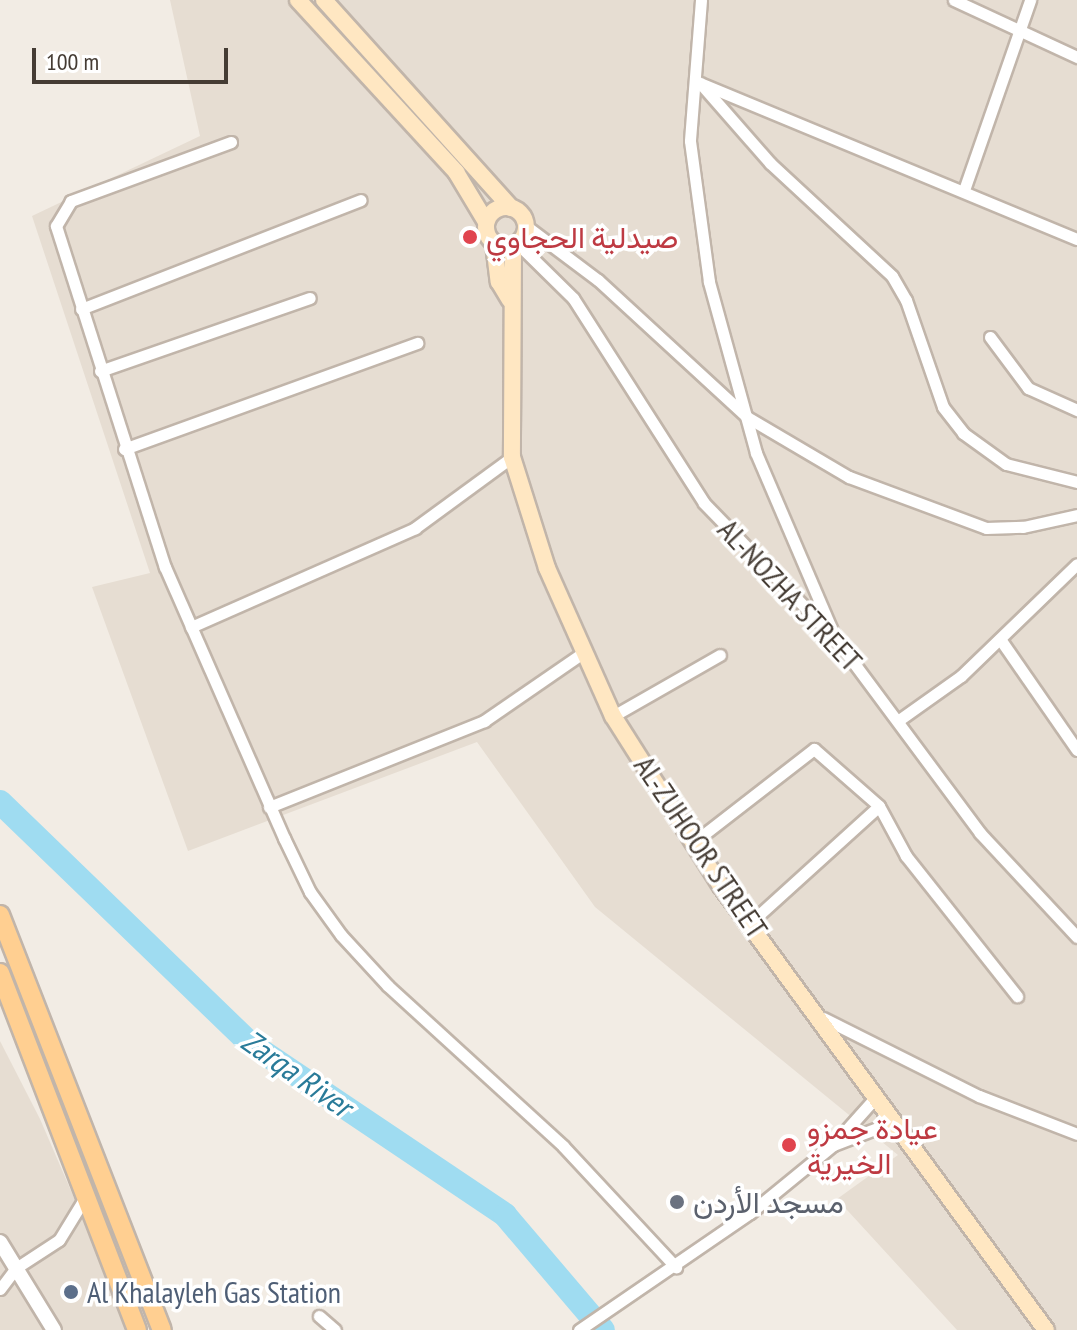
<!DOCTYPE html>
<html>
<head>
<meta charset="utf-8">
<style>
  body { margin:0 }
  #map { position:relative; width:1077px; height:1330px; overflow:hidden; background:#f2ece4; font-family:"PT Sans Narrow",Vazirmatn,sans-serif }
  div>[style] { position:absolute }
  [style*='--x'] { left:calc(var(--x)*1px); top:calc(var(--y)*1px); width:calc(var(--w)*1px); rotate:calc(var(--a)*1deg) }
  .residential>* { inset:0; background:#e6ddd2 }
  .river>* { height:24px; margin:-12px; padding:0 12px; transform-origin:12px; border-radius:12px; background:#9fdcf1 }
  .roads { filter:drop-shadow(2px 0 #c1b5aa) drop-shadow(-2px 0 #c1b5aa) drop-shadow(0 2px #c1b5aa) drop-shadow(0 -2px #c1b5aa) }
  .minor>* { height:11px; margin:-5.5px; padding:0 5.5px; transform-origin:5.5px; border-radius:5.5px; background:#fff }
  .tertiary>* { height:14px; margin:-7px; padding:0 7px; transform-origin:7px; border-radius:7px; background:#fff }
  .secondary>* { height:16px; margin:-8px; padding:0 8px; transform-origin:8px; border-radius:8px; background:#ffe7c2 }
  .secondary>.ring { margin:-8px; padding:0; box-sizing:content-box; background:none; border:16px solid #ffe7c2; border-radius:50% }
  .primary>* { height:18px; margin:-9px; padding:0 9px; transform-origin:9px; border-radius:9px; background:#ffcf91 }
  .dots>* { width:22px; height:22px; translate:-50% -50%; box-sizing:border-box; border:4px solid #fff; border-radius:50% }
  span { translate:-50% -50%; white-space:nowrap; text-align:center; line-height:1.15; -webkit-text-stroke:7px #fff; paint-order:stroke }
  .health-label { font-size:30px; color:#be3a42 }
  .left { translate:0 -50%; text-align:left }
  .street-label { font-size:30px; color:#453c34 }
  .worship-label { font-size:30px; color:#5b616d }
  .service-label { font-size:30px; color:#4e5e75 }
  .water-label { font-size:32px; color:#297b99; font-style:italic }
  .scale { position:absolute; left:32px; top:48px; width:196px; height:36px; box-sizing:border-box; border:4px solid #453c34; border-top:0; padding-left:10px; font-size:24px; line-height:28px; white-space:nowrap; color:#453c34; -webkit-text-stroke:6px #fff; paint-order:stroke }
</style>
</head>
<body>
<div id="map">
  <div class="residential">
    <div style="clip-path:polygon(170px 0,1077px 0,1077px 1330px,957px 1330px,837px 1199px,898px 1155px,595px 907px,477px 742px,188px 851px,92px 587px,150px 573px,32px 216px,200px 136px)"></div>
    <div style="clip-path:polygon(0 1041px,40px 1119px,131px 1330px,0 1330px)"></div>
  </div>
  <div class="river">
    <div style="--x:0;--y:802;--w:349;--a:44"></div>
    <div style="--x:251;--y:1044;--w:306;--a:33.9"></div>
    <div style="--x:505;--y:1215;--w:151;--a:49.6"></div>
  </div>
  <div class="roads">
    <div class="minor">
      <div style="--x:701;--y:0;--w:141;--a:94.5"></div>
      <div style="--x:690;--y:141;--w:142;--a:82.3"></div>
      <div style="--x:709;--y:282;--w:177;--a:74.6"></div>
      <div style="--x:756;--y:453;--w:198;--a:66.8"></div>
      <div style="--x:954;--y:0;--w:136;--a:24.9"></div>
      <div style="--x:700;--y:83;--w:106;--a:48.8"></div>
      <div style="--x:770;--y:163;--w:166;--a:42.8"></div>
      <div style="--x:892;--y:276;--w:28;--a:60"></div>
      <div style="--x:906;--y:300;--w:113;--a:70.9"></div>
      <div style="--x:943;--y:407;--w:33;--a:52"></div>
      <div style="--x:963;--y:433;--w:53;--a:35.8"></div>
      <div style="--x:1006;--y:464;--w:73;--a:14.2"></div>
      <div style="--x:700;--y:83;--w:408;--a:22.5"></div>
      <div style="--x:231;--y:142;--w:171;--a:159.8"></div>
      <div style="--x:71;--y:201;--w:29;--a:121"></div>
      <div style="--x:56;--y:226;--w:358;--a:72.3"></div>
      <div style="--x:165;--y:567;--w:296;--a:66.3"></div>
      <div style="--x:284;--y:838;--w:60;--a:64.3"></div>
      <div style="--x:310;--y:892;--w:53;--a:54.2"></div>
      <div style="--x:341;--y:935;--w:69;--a:47.3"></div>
      <div style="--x:388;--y:986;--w:237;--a:42.4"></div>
      <div style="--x:563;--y:1146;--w:166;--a:47"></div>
      <div style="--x:964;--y:190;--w:201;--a:-70.8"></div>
      <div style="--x:526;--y:226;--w:90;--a:36.9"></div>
      <div style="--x:598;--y:280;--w:202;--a:42.6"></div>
      <div style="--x:747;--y:417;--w:118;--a:30.5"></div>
      <div style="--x:849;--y:477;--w:146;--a:20.4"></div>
      <div style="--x:986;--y:528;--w:37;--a:-2"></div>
      <div style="--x:1023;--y:527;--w:55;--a:-12.5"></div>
      <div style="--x:518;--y:244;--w:77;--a:44.5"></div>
      <div style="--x:573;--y:298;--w:243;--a:57.4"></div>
      <div style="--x:704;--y:503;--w:190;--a:45.9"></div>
      <div style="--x:836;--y:639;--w:242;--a:53.4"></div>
      <div style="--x:980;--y:833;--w:142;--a:47"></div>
      <div style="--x:81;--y:309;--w:300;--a:-21.3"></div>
      <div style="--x:990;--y:337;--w:64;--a:53.3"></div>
      <div style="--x:1028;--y:388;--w:54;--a:24.2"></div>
      <div style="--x:100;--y:371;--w:222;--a:-19.2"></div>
      <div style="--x:124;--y:449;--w:312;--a:-19.9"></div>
      <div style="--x:191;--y:627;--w:245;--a:-23.8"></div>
      <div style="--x:415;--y:528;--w:120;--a:-36.2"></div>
      <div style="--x:1000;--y:639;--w:135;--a:55.3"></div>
      <div style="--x:613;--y:716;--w:123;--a:-29.7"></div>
      <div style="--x:899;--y:720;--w:76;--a:-35.4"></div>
      <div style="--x:961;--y:676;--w:161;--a:-44"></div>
      <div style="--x:269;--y:807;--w:232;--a:-21.8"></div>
      <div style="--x:484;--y:721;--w:121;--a:-34.6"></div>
      <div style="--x:694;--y:842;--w:152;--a:-37.8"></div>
      <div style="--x:814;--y:749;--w:86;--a:41.2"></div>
      <div style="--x:879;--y:806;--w:57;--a:61.6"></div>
      <div style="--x:906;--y:856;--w:179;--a:51.6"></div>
      <div style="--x:750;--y:923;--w:174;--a:-42.2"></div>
      <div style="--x:823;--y:1018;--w:174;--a:26.6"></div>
      <div style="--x:979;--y:1096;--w:105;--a:21.2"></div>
      <div style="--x:833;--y:1145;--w:64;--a:-21"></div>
      <div style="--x:0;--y:1289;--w:26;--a:-53"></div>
      <div style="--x:16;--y:1268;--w:51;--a:-33.1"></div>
      <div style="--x:59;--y:1240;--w:52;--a:-58.5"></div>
      <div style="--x:319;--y:1316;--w:21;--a:41"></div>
      <div style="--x:579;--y:1330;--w:207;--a:-34.4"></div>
      <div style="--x:750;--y:1213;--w:107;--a:-39.3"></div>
      <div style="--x:833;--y:1145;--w:63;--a:-48.2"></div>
    </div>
    <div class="tertiary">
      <div style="--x:0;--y:1242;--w:103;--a:58.5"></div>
    </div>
    <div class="secondary">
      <div style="--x:298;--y:0;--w:234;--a:47.4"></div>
      <div style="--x:456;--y:172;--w:58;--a:59"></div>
      <div style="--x:324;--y:0;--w:280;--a:48"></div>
      <div class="ring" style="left:486px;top:207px;width:24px;height:24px"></div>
      <div style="--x:494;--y:244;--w:38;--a:83"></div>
      <div style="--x:499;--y:282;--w:21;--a:59"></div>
      <div style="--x:513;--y:247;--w:210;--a:90.3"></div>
      <div style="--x:512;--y:457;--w:116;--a:72.5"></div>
      <div style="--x:547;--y:568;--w:162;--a:66"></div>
      <div style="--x:613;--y:716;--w:201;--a:57.6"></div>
      <div style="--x:721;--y:886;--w:550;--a:53.8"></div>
    </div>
    <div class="primary">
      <div style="--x:0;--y:915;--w:445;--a:68.7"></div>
      <div style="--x:0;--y:973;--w:382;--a:69"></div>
    </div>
  </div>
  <div class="dots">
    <div style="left:470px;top:237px;background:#e0444e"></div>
    <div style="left:789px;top:1145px;background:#e0444e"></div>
    <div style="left:677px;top:1202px;background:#6b7280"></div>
    <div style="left:71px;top:1292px;background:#5c6f8a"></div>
  </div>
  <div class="health-label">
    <span class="left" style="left:486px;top:237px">صيدلية الحجاوي</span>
    <span class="left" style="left:807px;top:1145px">عيادة جمزو<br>الخيرية</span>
  </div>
  <div class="street-label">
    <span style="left:790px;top:595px;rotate:47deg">AL-NOZHA STREET</span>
    <span style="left:701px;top:847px;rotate:56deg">AL-ZUHOOR STREET</span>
  </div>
  <div class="worship-label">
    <span class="left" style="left:693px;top:1202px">مسجد الأردن</span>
  </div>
  <div class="service-label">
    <span class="left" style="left:87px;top:1292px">Al Khalayleh Gas Station</span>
  </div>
  <div class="water-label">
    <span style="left:297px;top:1073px;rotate:35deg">Zarqa River</span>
  </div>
  <div class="scale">100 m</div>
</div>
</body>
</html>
